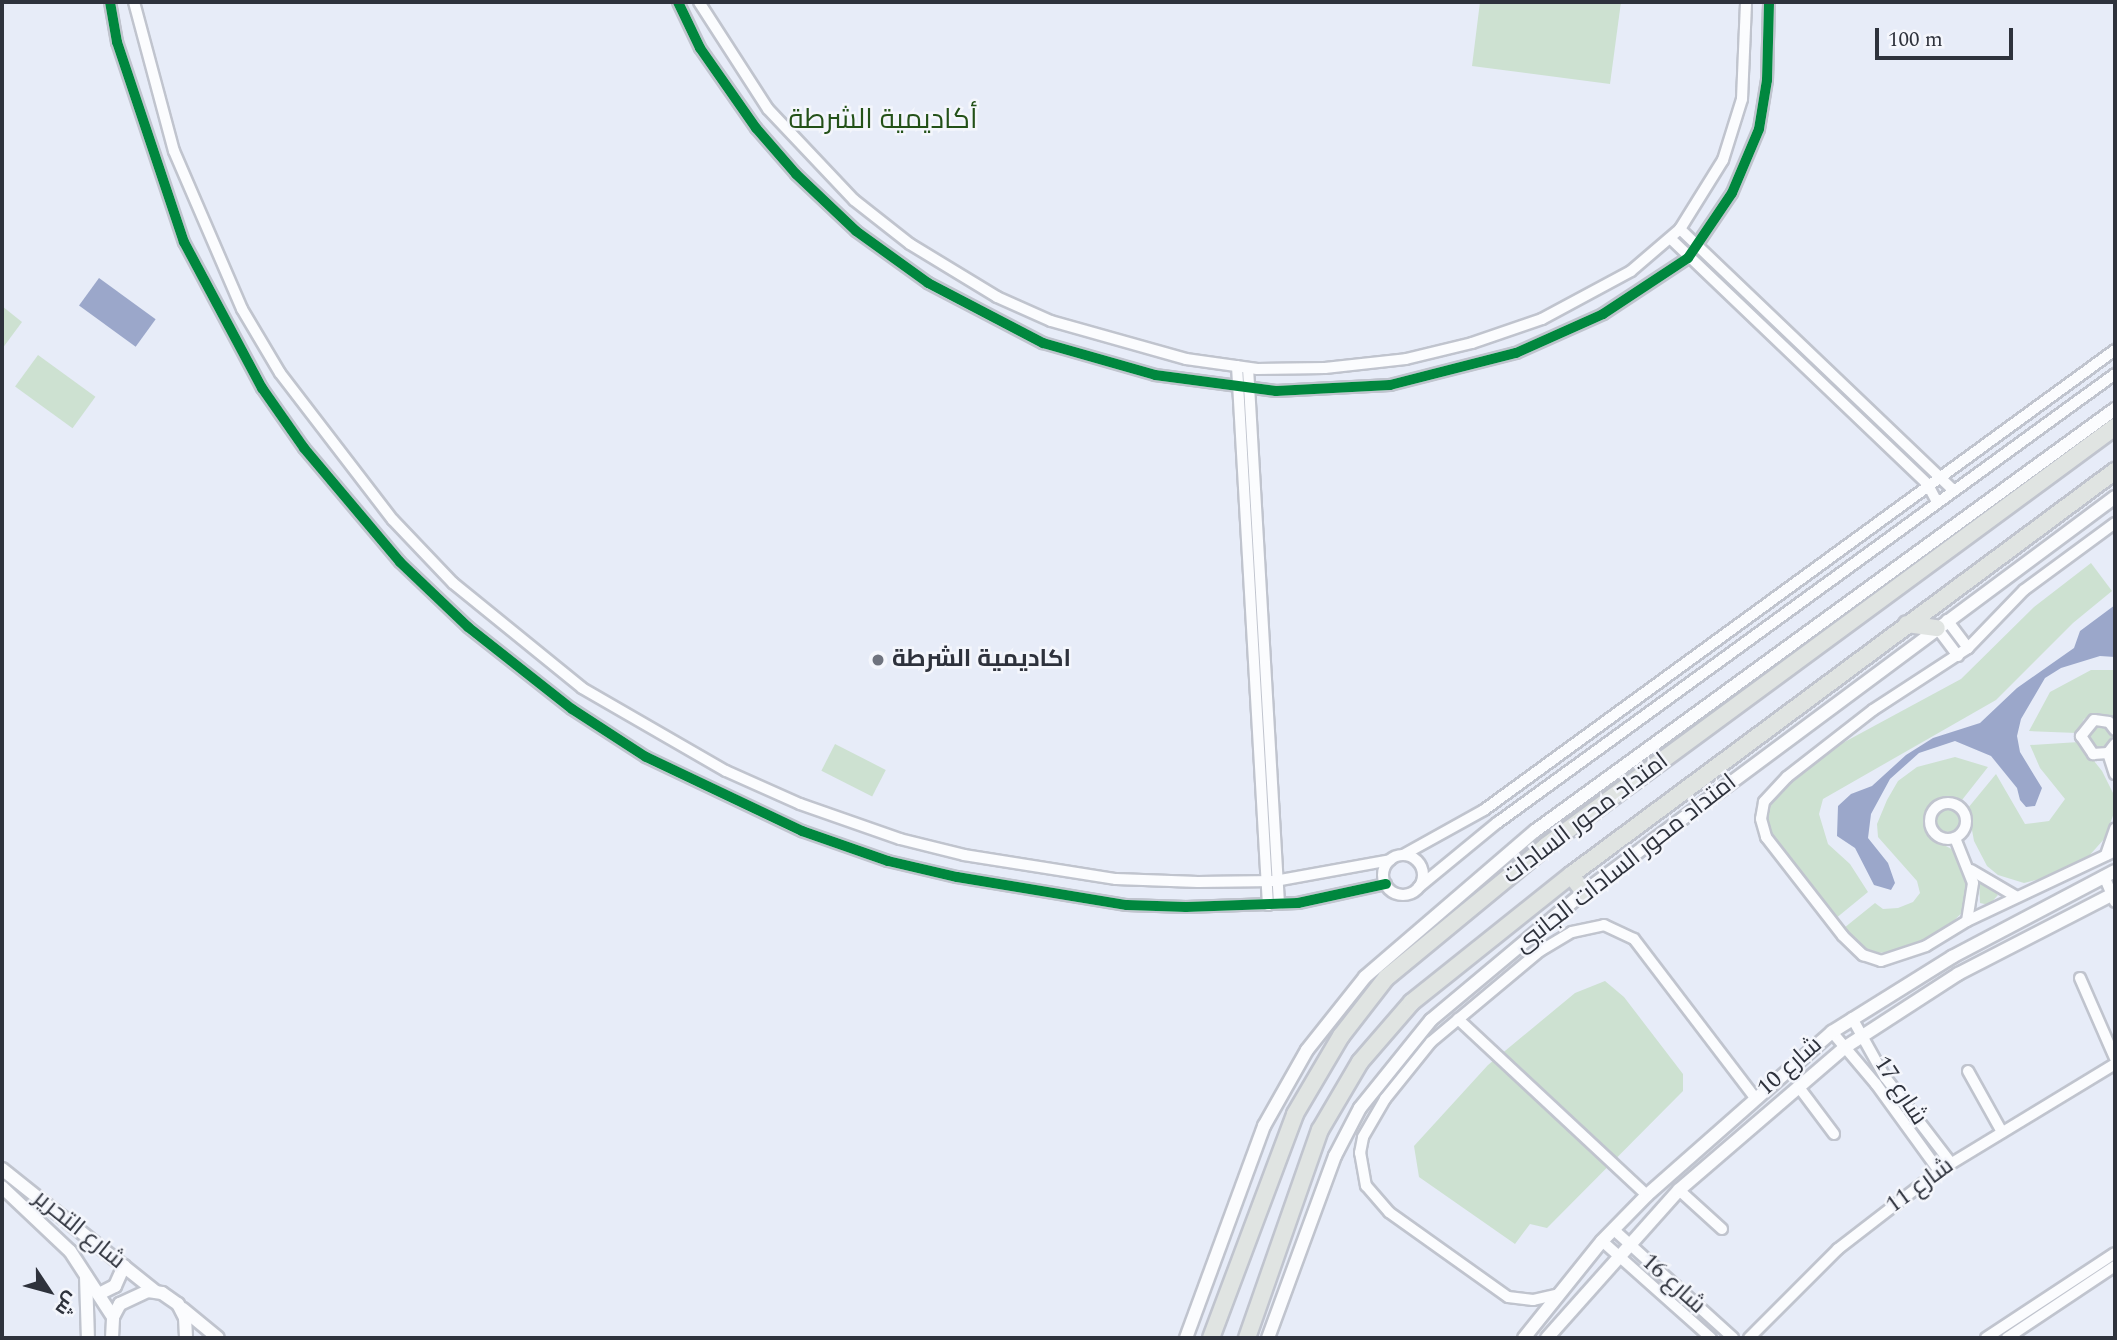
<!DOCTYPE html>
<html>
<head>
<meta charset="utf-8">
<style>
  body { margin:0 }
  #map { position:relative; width:2117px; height:1340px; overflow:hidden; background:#e7ecf8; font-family:Spectral,Cairo,serif }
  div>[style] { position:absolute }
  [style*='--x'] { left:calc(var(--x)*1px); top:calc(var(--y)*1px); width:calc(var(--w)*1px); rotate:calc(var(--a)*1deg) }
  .green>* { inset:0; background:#cde1d1; transform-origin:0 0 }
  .round { border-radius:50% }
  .water>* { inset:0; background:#9ba7ca; transform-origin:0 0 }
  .roads { filter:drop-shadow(2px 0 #c0c4ce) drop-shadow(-2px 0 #c0c4ce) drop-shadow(0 2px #c0c4ce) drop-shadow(0 -2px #c0c4ce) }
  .minor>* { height:10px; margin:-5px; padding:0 5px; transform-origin:5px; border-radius:5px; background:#fbfcfe }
  .minor>.ring { margin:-5px; padding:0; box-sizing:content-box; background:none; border:10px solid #fbfcfe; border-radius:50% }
  .tertiary>* { height:12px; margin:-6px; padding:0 6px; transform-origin:6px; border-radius:6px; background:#fbfcfe }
  .primary>* { height:16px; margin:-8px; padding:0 8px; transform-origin:8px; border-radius:8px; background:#e0e4e2 }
  .cycleway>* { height:10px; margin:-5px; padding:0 5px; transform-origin:5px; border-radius:5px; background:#00873e }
  .dots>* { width:19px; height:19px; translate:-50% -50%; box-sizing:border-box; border:4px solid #f4f6fc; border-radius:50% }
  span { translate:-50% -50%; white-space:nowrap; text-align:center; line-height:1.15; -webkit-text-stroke:5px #f4f6fc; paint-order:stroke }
  .poi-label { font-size:24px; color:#2e323c; font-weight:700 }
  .left { translate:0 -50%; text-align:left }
  .street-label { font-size:24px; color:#2e323c }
  .quarter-label { font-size:28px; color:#235118 }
  .frame { position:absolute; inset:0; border:4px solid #2e323c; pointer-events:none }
  .north { position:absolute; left:14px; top:1256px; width:70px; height:70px; -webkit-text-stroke:5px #f4f6fc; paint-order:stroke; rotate:126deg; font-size:19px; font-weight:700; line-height:28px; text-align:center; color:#2e323c }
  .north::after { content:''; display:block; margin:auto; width:24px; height:32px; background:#2e323c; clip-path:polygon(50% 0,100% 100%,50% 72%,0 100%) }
  .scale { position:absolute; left:1875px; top:28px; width:138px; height:32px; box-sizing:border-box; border:4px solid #2e323c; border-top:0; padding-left:9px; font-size:21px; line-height:24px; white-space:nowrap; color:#2e323c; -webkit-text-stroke:5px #f4f6fc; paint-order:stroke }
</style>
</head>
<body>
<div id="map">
  <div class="green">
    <div style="clip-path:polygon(1480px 2px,1621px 2px,1610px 84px,1472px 66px)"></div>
    <div style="clip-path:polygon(2px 306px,22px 322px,2px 349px)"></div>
    <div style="left:38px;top:355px;width:71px;height:39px;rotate:36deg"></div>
    <div style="clip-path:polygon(2091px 563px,2112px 591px,2073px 623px,1996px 700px,1823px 799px,1819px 814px,1828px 844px,1850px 864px,1868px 892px,1835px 919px,1765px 827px,1769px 799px,1813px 759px,1961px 679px,2034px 607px)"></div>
    <div style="clip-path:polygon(2091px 670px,2115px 670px,2115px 716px,2096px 713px,2084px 719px,2077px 733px,2029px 731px,2050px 692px)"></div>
    <div class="round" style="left:2088px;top:726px;width:24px;height:24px"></div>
    <div style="clip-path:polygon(2079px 742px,2102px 771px,2114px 795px,2115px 810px,2105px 838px,2088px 857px,2044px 878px,2024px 883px,1998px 875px,1987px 866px,1974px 841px,1968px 808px,1996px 774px,2025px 824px,2049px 821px,2065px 799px,2040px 768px,2030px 745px)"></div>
    <div style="left:835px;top:744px;width:57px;height:30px;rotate:27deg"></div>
    <div style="clip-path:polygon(1955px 757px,1988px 767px,1962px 800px,1943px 799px,1934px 804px,1926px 814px,1925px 825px,1929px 837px,1959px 853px,1969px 880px,1967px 908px,1944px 930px,1906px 952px,1870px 953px,1844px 928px,1875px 903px,1883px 909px,1898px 908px,1913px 902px,1920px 893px,1917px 881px,1878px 837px,1877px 824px,1887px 800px,1898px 781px,1917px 767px)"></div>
    <div class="round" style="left:1936px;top:806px;width:26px;height:26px"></div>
    <div style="clip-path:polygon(1979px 879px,1998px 895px,1989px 905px,1980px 903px)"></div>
    <div style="clip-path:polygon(1605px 981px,1624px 997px,1683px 1074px,1683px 1091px,1547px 1228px,1530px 1224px,1515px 1244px,1419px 1177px,1414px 1146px,1488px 1065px,1575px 993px)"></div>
  </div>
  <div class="water">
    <div style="left:99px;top:278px;width:70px;height:34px;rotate:36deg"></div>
    <div style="clip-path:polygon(2115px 605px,2115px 657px,2100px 656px,2061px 668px,2045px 678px,2021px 719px,2017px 736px,2020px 752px,2042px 788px,2035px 806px,2026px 807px,2020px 800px,2017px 788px,1991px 756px,1955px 741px,1919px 753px,1890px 779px,1871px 814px,1868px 838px,1888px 863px,1895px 883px,1891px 890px,1874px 885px,1855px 848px,1837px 836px,1838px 806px,1851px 794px,1872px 786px,1906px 755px,1933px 738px,1980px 723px,2017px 688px,2074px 648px,2080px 631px)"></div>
  </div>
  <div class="roads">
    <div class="minor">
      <div style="--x:110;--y:2;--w:41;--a:80.1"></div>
      <div style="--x:117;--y:42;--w:211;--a:71.5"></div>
      <div style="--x:184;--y:242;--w:166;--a:61.9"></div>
      <div style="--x:262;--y:388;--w:73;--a:55"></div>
      <div style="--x:304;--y:448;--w:149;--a:49.9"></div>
      <div style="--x:400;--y:562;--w:94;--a:43.7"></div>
      <div style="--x:468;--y:627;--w:132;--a:38.3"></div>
      <div style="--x:572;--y:709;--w:88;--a:33"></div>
      <div style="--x:646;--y:757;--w:173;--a:25.4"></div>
      <div style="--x:802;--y:831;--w:91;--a:19.2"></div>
      <div style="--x:888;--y:861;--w:71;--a:13.1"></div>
      <div style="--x:957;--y:877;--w:172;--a:9.4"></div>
      <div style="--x:1127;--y:905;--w:59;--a:1.9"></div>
      <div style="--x:1186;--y:907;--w:112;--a:-2"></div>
      <div style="--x:1298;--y:903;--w:90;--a:-12.2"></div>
      <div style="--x:134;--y:2;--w:154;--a:75"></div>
      <div style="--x:174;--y:151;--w:172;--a:66.7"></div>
      <div style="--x:242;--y:309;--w:74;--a:59.3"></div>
      <div style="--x:280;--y:373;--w:185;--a:52.5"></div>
      <div style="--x:393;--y:520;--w:87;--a:46.4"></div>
      <div style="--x:453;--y:583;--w:166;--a:39.1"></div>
      <div style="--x:582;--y:688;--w:166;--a:30"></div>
      <div style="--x:726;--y:771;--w:81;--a:24"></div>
      <div style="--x:800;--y:804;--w:106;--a:19.3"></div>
      <div style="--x:900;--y:839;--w:66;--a:14"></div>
      <div style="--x:964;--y:855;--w:154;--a:9"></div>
      <div style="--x:1116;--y:879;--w:82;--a:2.1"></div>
      <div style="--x:1198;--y:882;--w:77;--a:-0.7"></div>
      <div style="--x:1275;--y:881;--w:117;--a:-10.3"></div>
      <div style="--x:678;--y:2;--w:51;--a:64.4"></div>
      <div style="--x:700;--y:48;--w:98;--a:55"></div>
      <div style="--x:756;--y:128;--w:61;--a:49"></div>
      <div style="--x:796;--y:174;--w:83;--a:43.5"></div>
      <div style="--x:856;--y:231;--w:89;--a:35.8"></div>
      <div style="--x:928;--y:283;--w:130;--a:27.6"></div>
      <div style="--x:1043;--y:343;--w:116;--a:15.9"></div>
      <div style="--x:1155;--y:375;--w:122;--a:7.5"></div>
      <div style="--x:1276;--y:391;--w:114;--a:-3"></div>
      <div style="--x:1390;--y:385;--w:130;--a:-14.3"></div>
      <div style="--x:1516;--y:353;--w:95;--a:-24.1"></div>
      <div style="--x:1603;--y:314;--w:102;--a:-33.4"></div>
      <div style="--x:1688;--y:258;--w:78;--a:-55.9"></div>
      <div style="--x:1732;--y:193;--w:69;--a:-67.1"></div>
      <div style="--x:1759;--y:129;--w:50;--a:-80.7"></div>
      <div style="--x:1767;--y:80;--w:78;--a:-88.5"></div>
      <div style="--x:699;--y:2;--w:127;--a:57.2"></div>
      <div style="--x:768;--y:109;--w:125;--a:46.6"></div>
      <div style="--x:854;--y:200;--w:71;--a:38.2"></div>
      <div style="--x:910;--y:244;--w:102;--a:31.3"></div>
      <div style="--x:997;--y:297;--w:59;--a:24"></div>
      <div style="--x:1051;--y:321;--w:140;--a:15.7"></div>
      <div style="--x:1186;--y:359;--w:72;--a:8"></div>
      <div style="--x:1257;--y:369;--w:68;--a:-0.8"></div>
      <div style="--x:1325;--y:368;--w:81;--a:-6.3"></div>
      <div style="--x:1406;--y:359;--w:68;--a:-13.6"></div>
      <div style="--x:1472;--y:343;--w:74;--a:-18.9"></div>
      <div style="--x:1542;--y:319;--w:101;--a:-28.3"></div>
      <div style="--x:1631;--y:271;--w:65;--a:-40.6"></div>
      <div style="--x:1680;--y:229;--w:81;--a:-58.1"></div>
      <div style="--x:1723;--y:160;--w:64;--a:-72.7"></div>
      <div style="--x:1742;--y:99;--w:97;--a:-87.6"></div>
      <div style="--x:1680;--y:229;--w:378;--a:43.7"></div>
      <div style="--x:1671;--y:239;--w:356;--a:43.7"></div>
      <div style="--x:1928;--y:485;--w:19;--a:62"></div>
      <div style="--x:1237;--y:366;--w:540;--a:86.71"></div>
      <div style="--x:1248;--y:368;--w:537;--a:86.69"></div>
      <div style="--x:2115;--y:523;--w:113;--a:143.6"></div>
      <div style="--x:2024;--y:590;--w:81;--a:134"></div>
      <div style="--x:1968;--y:648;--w:113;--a:146.9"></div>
      <div style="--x:1873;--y:710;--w:109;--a:142.1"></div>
      <div style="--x:1787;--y:777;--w:34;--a:133"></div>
      <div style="--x:1764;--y:802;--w:17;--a:100"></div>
      <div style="--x:1761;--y:819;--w:19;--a:74"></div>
      <div style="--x:1766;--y:837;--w:125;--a:52.1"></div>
      <div style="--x:1843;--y:936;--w:28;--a:44"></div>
      <div style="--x:1863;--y:955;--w:19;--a:18"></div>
      <div style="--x:1881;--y:961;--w:47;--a:-18.4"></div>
      <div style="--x:1926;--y:946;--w:48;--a:-31.4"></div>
      <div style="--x:1967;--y:921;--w:164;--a:-25.3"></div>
      <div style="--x:1947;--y:620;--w:35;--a:53"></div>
      <div style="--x:1937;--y:628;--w:35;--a:53"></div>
      <div style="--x:2115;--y:730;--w:10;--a:-127"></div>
      <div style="--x:2109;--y:722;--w:15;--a:-172"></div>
      <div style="--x:2094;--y:720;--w:21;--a:129"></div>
      <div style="--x:2081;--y:736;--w:22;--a:56"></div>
      <div style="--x:2093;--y:754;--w:15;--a:-4"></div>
      <div style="--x:2108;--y:753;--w:11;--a:-52"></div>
      <div style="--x:2108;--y:753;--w:22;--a:72"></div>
      <div class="ring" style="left:1930px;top:803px;width:26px;height:26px"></div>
      <div style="--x:1955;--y:838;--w:48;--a:68.2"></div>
      <div style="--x:1973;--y:883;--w:38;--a:99"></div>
      <div style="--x:1403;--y:855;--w:93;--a:-29.1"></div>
      <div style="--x:1484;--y:810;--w:781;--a:-36.09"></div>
      <div style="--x:2106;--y:855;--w:28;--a:-71"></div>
      <div class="ring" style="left:1383px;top:855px;width:30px;height:30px"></div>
      <div style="--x:1971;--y:870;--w:53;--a:30.4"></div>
      <div style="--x:2104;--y:876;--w:28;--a:67"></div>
      <div style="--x:1419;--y:887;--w:101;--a:-39.4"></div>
      <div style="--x:1497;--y:823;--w:764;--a:-36"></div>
      <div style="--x:2080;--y:978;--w:87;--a:66.4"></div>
      <div style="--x:1852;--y:1018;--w:68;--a:60.8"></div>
      <div style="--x:1885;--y:1077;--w:108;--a:52.5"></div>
      <div style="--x:1458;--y:1019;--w:258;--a:43"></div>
      <div style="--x:1832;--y:1032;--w:68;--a:49.8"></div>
      <div style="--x:1876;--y:1084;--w:107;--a:54.1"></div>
      <div style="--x:1968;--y:1071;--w:70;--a:60.9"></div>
      <div style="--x:1798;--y:1086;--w:60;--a:53.1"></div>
      <div style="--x:1679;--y:1190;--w:58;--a:42.2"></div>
      <div style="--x:1613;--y:1229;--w:162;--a:42.2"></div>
      <div style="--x:1602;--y:1241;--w:146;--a:41.7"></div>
      <div style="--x:1559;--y:1294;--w:27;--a:167"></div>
      <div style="--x:1533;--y:1300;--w:25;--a:-173"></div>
      <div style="--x:1508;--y:1297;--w:146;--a:-144.5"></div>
      <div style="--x:1389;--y:1212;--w:35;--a:-131"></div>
      <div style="--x:1366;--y:1186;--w:34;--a:-100"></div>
      <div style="--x:1360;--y:1153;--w:16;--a:-79"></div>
      <div style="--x:1363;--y:1137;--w:44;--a:-59.9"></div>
      <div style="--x:1385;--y:1099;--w:73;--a:-51.1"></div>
      <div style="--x:1431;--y:1042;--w:142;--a:-39.9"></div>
      <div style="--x:1540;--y:951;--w:37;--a:-31"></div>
      <div style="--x:1572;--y:932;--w:33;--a:-12"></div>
      <div style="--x:1604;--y:925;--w:33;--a:25"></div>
      <div style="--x:1634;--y:939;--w:200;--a:52.7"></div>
      <div style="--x:1749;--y:1338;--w:126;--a:-45"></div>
      <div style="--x:1838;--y:1249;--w:128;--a:-37.7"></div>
      <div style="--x:1939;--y:1171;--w:206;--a:-31.3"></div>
      <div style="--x:1986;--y:1338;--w:154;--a:-33.4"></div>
      <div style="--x:2007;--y:1338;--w:130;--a:-33.7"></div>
    </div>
    <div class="tertiary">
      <div style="--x:2;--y:1169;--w:197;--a:38.6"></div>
      <div style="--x:2;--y:1187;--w:93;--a:43.3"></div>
      <div style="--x:70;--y:1251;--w:79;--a:56.9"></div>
      <div style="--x:86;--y:1276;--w:62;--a:88.2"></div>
      <div style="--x:99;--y:1294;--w:18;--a:-27"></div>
      <div style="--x:115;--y:1286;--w:22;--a:-66"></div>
      <div style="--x:183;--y:1309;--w:45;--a:39.6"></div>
      <div style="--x:112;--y:1338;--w:21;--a:-87"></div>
      <div style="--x:113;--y:1317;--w:15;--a:-62"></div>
      <div style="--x:120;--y:1304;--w:31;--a:-25"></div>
      <div style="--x:148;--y:1291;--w:14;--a:8"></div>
      <div style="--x:162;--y:1293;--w:19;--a:35"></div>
      <div style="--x:178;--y:1304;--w:16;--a:63"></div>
      <div style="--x:185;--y:1318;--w:20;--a:87"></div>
      <div style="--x:1186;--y:1338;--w:226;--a:-69.8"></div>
      <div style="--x:1264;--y:1126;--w:87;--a:-60.5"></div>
      <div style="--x:1307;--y:1050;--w:93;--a:-51.5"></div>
      <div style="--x:1365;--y:977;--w:224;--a:-40.7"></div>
      <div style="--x:1535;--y:831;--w:717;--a:-36.04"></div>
      <div style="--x:1268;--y:1338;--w:194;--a:-69.8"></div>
      <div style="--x:1335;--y:1156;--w:54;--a:-62.5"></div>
      <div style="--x:1360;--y:1108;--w:113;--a:-51.1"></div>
      <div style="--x:1431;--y:1020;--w:199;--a:-39.9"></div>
      <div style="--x:1584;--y:892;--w:662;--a:-36.64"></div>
      <div style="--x:1524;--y:1338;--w:124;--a:-51.2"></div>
      <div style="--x:1602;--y:1241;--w:64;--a:-45.6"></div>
      <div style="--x:1647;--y:1195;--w:247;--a:-41.4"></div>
      <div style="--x:1832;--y:1032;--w:142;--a:-32"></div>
      <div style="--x:1952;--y:957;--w:184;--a:-27.8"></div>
      <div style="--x:1547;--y:1338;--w:198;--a:-48.3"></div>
      <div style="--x:1679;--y:1190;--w:218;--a:-40.7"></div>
      <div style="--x:1844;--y:1048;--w:136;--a:-33"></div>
      <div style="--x:1958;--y:974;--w:177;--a:-27.3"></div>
    </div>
    <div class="primary">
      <div style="--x:1907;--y:624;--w:30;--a:8"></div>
      <div style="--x:1571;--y:875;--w:21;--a:53"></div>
      <div style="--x:1211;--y:1338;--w:239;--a:-69.4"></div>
      <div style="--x:1295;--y:1114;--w:91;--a:-59.5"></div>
      <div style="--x:1341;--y:1036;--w:73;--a:-52.2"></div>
      <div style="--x:1386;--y:978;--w:207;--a:-39.5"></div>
      <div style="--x:1546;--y:846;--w:707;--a:-36.37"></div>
      <div style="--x:1247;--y:1338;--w:220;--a:-70.7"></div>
      <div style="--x:1320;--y:1130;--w:79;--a:-59.5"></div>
      <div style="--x:1360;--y:1062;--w:79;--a:-49.1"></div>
      <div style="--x:1412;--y:1002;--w:203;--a:-38.6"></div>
      <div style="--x:1571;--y:875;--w:678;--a:-36.6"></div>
    </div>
  </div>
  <div class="cycleway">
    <div style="--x:110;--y:2;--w:41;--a:80.1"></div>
    <div style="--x:117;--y:42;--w:211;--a:71.5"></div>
    <div style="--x:184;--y:242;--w:166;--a:61.9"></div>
    <div style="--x:262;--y:388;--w:73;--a:55"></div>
    <div style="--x:304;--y:448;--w:149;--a:49.9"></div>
    <div style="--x:400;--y:562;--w:94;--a:43.7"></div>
    <div style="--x:468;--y:627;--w:132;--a:38.3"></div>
    <div style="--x:572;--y:709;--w:88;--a:33"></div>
    <div style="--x:646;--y:757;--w:173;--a:25.4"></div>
    <div style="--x:802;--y:831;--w:91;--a:19.2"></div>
    <div style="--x:888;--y:861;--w:71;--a:13.1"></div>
    <div style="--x:957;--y:877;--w:172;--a:9.4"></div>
    <div style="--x:1127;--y:905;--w:59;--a:1.9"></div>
    <div style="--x:1186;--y:907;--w:112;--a:-2"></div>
    <div style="--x:1298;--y:903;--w:90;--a:-12.2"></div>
    <div style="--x:678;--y:2;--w:51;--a:64.4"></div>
    <div style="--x:700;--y:48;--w:98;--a:55"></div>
    <div style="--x:756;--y:128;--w:61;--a:49"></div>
    <div style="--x:796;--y:174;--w:83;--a:43.5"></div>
    <div style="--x:856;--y:231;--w:89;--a:35.8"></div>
    <div style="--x:928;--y:283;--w:130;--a:27.6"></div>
    <div style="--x:1043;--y:343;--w:116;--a:15.9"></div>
    <div style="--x:1155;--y:375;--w:122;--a:7.5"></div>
    <div style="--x:1276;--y:391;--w:114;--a:-3"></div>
    <div style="--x:1390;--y:385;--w:130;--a:-14.3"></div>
    <div style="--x:1516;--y:353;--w:95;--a:-24.1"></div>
    <div style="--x:1603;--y:314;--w:102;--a:-33.4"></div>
    <div style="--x:1688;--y:258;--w:78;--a:-55.9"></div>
    <div style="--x:1732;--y:193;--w:69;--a:-67.1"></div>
    <div style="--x:1759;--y:129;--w:50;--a:-80.7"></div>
    <div style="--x:1767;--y:80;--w:78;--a:-88.5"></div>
  </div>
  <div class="dots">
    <div style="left:878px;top:660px;background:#6f737e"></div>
  </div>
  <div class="poi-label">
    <span class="left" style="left:892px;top:660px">اكاديمية الشرطة</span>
  </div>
  <div class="street-label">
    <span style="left:1586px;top:819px;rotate:-37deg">امتداد محور السادات</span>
    <span style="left:1626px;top:864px;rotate:-38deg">امتداد محور السادات الجانبى</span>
    <span style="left:1790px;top:1067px;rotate:-41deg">شارع 10</span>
    <span style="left:1900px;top:1091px;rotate:57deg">شارع 17</span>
    <span style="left:1920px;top:1186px;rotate:-36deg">شارع 11</span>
    <span style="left:79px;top:1230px;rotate:39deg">شارع التحرير</span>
    <span style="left:1673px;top:1284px;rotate:42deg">شارع 16</span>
  </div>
  <div class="quarter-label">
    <span style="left:883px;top:120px">أكاديمية الشرطة</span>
  </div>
  <div class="frame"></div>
  <div class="north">ش</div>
  <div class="scale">100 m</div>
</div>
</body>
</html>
